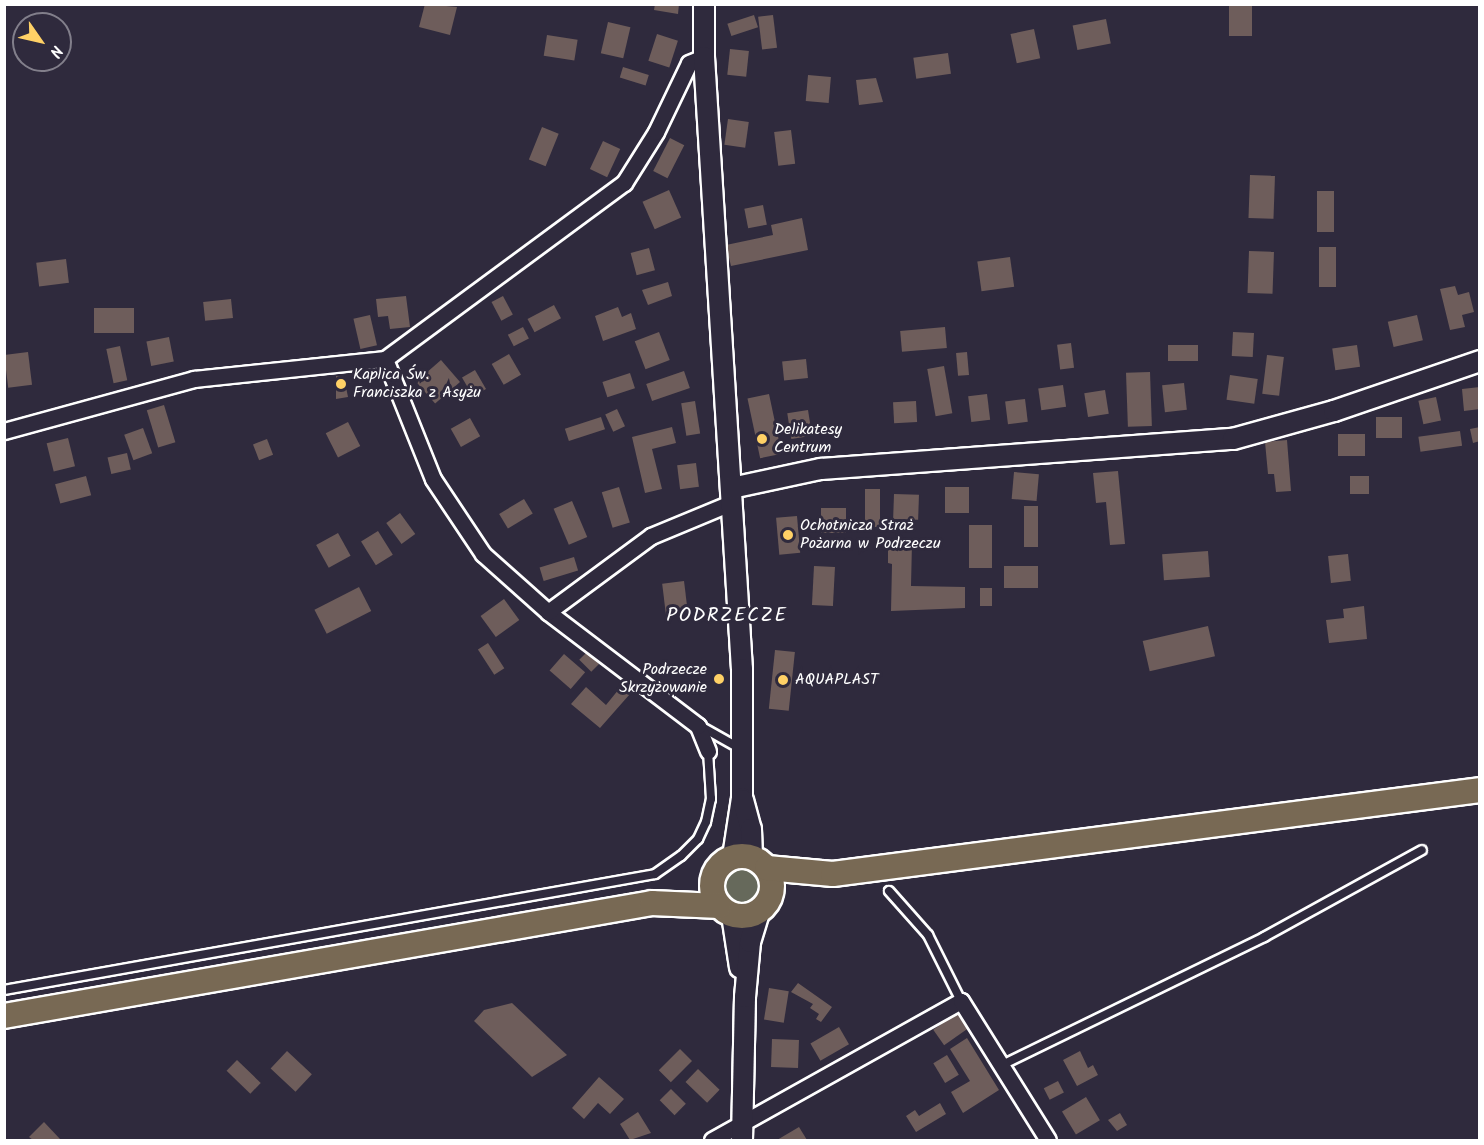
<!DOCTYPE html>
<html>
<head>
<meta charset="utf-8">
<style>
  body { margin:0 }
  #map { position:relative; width:1484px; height:1145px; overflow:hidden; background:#2f2a3d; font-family:Kalam,sans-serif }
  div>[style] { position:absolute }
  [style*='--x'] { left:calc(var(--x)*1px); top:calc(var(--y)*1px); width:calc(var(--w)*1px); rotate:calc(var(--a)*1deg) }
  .green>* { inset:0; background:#66695b }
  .round { border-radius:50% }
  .building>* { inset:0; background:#6e5d5b; transform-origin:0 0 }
  .roads { filter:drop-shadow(2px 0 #fff) drop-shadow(-2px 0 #fff) drop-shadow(0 2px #fff) drop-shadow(0 -2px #fff) }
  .service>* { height:8px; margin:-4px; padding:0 4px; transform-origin:4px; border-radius:4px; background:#2f2a3d }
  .minor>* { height:15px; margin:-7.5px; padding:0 7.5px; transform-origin:7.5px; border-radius:7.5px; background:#2f2a3d }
  .tertiary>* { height:20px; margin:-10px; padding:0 10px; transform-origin:10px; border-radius:10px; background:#2f2a3d }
  .primary>* { height:24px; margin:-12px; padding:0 12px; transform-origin:12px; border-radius:12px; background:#786954 }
  .primary>.ring { margin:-12px; padding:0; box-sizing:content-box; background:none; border:24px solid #786954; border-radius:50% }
  .dots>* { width:16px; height:16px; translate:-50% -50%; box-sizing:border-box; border:3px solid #2f2a3d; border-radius:50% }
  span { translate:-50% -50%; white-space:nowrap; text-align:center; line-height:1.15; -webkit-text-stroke:6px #2f2a3d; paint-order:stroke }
  .poi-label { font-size:16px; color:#fff }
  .left { translate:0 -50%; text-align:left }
  .right { translate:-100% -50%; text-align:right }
  .quarter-label { font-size:20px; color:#fff; letter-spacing:1.5px }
  .frame { position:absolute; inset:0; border:6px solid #fff; pointer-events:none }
  .north { position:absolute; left:12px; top:12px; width:60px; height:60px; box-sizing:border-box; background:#2f2a3d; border:2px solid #827f8b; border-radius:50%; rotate:124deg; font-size:16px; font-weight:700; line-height:24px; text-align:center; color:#fff }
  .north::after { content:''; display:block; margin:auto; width:21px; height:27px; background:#ffd166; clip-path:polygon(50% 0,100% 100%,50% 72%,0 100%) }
</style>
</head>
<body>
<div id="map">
  <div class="green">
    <div class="round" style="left:720px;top:863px;width:46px;height:46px"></div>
  </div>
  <div class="building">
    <div style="clip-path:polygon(425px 4px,457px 7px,450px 35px,419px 27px)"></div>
    <div style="clip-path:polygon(655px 4px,679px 4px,678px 14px,654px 10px)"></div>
    <div style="left:1229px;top:4px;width:23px;height:32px"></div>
    <div style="left:754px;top:15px;width:13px;height:28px;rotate:72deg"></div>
    <div style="left:773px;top:15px;width:33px;height:15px;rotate:83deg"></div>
    <div style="left:1106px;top:19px;width:25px;height:34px;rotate:79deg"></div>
    <div style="left:608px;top:22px;width:23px;height:32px;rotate:13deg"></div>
    <div style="left:1034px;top:29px;width:30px;height:24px;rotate:78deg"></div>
    <div style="left:657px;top:34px;width:22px;height:28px;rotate:18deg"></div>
    <div style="left:547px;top:35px;width:31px;height:21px;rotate:9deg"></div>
    <div style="left:730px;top:49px;width:19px;height:26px;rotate:6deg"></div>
    <div style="left:948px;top:53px;width:21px;height:35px;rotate:82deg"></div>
    <div style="left:623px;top:67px;width:27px;height:11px;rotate:17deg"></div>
    <div style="left:808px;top:75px;width:23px;height:26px;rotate:5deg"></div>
    <div style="clip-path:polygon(876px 78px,883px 102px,859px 105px,856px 80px)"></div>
    <div style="left:728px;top:119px;width:21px;height:26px;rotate:8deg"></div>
    <div style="left:542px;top:127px;width:18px;height:35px;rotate:22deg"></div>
    <div style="left:791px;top:130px;width:34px;height:17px;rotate:83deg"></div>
    <div style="left:670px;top:138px;width:16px;height:37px;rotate:27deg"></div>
    <div style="left:603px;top:141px;width:19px;height:31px;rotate:25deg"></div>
    <div style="left:1250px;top:175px;width:25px;height:43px;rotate:2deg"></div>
    <div style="left:669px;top:190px;width:30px;height:29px;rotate:66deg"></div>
    <div style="left:1317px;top:191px;width:17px;height:41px"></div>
    <div style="left:763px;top:205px;width:20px;height:19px;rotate:79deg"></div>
    <div style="clip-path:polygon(802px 218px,808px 250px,731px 266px,726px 245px,773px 235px,771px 225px)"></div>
    <div style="left:1319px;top:247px;width:17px;height:40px"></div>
    <div style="left:649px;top:248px;width:23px;height:19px;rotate:75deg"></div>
    <div style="left:1249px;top:251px;width:25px;height:42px;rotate:2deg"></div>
    <div style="left:1010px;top:257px;width:30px;height:33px;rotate:82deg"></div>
    <div style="left:66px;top:259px;width:24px;height:30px;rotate:83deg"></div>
    <div style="clip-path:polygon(668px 282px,672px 296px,648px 305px,642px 290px)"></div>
    <div style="clip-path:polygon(1455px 286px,1458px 295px,1469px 292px,1474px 312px,1462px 315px,1465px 327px,1450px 330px,1440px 289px)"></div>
    <div style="clip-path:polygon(406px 296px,410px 327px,390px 329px,388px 316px,378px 317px,376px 299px)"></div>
    <div style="left:503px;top:296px;width:21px;height:13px;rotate:62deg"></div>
    <div style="left:231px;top:299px;width:19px;height:28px;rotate:84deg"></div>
    <div style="left:554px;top:305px;width:15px;height:30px;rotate:62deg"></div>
    <div style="clip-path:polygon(618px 307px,622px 317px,631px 313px,636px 329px,603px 341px,595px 316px)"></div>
    <div style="left:134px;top:308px;width:25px;height:40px;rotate:90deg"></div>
    <div style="left:370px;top:315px;width:31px;height:17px;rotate:77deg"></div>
    <div style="left:1417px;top:315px;width:26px;height:30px;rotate:77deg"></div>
    <div style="left:523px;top:327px;width:13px;height:17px;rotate:63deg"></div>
    <div style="left:945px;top:327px;width:21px;height:45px;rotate:85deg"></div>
    <div style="left:659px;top:332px;width:30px;height:26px;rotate:69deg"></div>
    <div style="left:1233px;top:332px;width:21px;height:24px;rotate:3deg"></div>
    <div style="left:169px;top:337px;width:25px;height:23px;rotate:79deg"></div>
    <div style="left:1071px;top:343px;width:25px;height:14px;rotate:83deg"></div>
    <div style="left:1168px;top:345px;width:30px;height:16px"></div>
    <div style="left:1357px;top:345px;width:22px;height:25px;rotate:82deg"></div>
    <div style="left:120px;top:346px;width:35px;height:14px;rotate:78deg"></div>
    <div style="left:28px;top:352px;width:33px;height:24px;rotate:83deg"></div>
    <div style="left:967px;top:352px;width:23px;height:11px;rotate:85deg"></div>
    <div style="left:509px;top:354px;width:24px;height:20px;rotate:60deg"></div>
    <div style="left:1267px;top:355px;width:17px;height:39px;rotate:7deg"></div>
    <div style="left:806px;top:359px;width:19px;height:24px;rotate:84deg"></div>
    <div style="left:441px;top:360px;width:29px;height:33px;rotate:49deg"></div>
    <div style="left:944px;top:366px;width:48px;height:17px;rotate:80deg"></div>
    <div style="left:475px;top:370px;width:22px;height:15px;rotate:60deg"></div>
    <div style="left:684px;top:371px;width:18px;height:40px;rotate:71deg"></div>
    <div style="left:1150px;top:372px;width:54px;height:24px;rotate:88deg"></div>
    <div style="left:630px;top:373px;width:16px;height:29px;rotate:72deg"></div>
    <div style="left:1230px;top:375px;width:28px;height:25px;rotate:8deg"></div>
    <div style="clip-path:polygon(336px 376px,344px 377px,348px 397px,336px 399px)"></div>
    <div style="left:1184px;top:383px;width:27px;height:22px;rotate:84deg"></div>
    <div style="left:1063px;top:385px;width:22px;height:25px;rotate:82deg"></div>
    <div style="clip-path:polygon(1480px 387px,1480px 409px,1464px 411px,1462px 389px)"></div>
    <div style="left:1105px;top:390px;width:24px;height:21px;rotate:81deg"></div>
    <div style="left:769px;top:394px;width:61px;height:22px;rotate:78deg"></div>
    <div style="left:987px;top:394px;width:26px;height:19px;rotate:83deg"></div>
    <div style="left:1436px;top:397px;width:24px;height:18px;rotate:78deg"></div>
    <div style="left:1025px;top:399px;width:23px;height:20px;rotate:83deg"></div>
    <div style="left:695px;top:401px;width:33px;height:14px;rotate:81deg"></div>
    <div style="left:916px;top:401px;width:21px;height:23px;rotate:87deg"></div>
    <div style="left:164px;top:405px;width:39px;height:18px;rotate:73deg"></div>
    <div style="left:617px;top:409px;width:19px;height:13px;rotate:65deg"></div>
    <div style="left:808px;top:410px;width:26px;height:21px;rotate:81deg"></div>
    <div style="left:601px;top:417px;width:13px;height:38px;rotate:72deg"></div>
    <div style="left:1402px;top:417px;width:21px;height:26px;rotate:90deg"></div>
    <div style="left:470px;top:418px;width:21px;height:22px;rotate:61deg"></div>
    <div style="left:348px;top:422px;width:27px;height:25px;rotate:63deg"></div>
    <div style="clip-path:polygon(672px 427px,676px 443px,652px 449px,662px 489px,645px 493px,632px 437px)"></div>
    <div style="clip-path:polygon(1480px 427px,1480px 441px,1473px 443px,1470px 429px)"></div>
    <div style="left:143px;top:428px;width:27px;height:20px;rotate:70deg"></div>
    <div style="left:1460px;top:431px;width:15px;height:42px;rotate:82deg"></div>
    <div style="left:1338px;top:434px;width:27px;height:22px"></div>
    <div style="left:68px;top:438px;width:29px;height:22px;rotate:76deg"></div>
    <div style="left:267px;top:439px;width:17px;height:15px;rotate:69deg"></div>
    <div style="clip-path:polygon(1287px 440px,1291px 491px,1276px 492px,1274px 474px,1268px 474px,1265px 442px)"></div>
    <div style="left:127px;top:453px;width:17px;height:20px;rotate:77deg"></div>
    <div style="left:696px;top:463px;width:24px;height:19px;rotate:83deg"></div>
    <div style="clip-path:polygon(1118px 471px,1125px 544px,1110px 545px,1106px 502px,1096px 503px,1093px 473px)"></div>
    <div style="left:1014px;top:472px;width:25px;height:27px;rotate:5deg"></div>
    <div style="left:86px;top:476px;width:20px;height:32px;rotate:75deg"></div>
    <div style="left:1350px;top:476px;width:19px;height:18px"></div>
    <div style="left:619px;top:487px;width:37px;height:18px;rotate:73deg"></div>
    <div style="left:945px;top:487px;width:24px;height:26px"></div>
    <div style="left:880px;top:489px;width:38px;height:15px;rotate:90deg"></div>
    <div style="left:894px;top:494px;width:25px;height:25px;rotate:2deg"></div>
    <div style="left:524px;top:499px;width:17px;height:29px;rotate:59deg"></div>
    <div style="left:572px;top:501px;width:39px;height:20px;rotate:67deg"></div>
    <div style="left:1024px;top:506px;width:14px;height:41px"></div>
    <div style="left:821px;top:508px;width:25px;height:25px"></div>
    <div style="left:400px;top:513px;width:26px;height:17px;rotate:54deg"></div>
    <div style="left:797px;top:516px;width:37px;height:21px;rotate:85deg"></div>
    <div style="left:969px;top:525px;width:23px;height:43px"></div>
    <div style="left:378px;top:531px;width:28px;height:20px;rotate:58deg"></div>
    <div style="left:338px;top:533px;width:26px;height:25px;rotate:61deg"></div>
    <div style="clip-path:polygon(888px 542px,912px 543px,911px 586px,965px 587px,965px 608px,891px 611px,892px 564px,888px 563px)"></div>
    <div style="left:1208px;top:551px;width:26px;height:46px;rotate:86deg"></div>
    <div style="left:1348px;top:554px;width:27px;height:20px;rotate:84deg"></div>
    <div style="left:574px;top:557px;width:14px;height:36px;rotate:73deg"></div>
    <div style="left:814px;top:566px;width:21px;height:39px;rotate:3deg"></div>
    <div style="left:1004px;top:566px;width:34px;height:22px"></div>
    <div style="left:684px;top:581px;width:33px;height:22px;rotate:83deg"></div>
    <div style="left:359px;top:587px;width:27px;height:50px;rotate:63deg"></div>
    <div style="left:992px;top:588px;width:18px;height:12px;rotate:90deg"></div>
    <div style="left:504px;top:599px;width:26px;height:29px;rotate:54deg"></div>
    <div style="clip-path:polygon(1364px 606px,1367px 639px,1329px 643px,1326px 620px,1344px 618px,1343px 609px)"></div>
    <div style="left:1208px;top:626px;width:31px;height:67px;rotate:77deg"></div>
    <div style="left:488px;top:643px;width:30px;height:12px;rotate:57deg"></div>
    <div style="left:775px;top:650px;width:20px;height:59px;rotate:6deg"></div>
    <div style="left:587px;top:652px;width:17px;height:11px;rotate:45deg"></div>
    <div style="left:564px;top:654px;width:28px;height:22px;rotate:41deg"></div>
    <div style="clip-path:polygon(628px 678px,637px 686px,600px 728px,571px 704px,586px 687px,606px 705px)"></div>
    <div style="clip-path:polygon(798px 983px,832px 1007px,821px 1022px,816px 1019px,819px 1014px,810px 1008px,813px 1004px,791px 992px)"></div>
    <div style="left:769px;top:988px;width:20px;height:32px;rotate:9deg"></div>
    <div style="clip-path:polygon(512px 1003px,567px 1055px,532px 1077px,474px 1021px,484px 1010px)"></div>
    <div style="left:957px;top:1013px;width:19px;height:29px;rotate:55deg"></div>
    <div style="left:839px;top:1027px;width:20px;height:33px;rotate:60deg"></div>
    <div style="clip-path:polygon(967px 1038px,999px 1090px,963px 1113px,951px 1092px,970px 1081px,950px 1049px)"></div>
    <div style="left:772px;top:1039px;width:27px;height:28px;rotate:2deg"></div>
    <div style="left:680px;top:1049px;width:17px;height:30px;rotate:45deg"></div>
    <div style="left:287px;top:1051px;width:34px;height:24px;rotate:43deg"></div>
    <div style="clip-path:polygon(1080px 1051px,1088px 1068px,1093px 1065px,1098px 1075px,1077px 1086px,1063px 1060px)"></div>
    <div style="left:947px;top:1055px;width:23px;height:16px;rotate:59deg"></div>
    <div style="left:237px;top:1060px;width:33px;height:15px;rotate:44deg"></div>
    <div style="left:698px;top:1069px;width:30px;height:18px;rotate:44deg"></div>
    <div style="clip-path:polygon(599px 1077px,624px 1099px,610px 1114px,598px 1103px,584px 1119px,572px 1108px)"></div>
    <div style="left:1058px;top:1081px;width:13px;height:16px;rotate:63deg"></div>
    <div style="left:671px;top:1089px;width:21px;height:16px;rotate:45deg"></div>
    <div style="left:1086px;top:1097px;width:27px;height:28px;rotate:59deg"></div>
    <div style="clip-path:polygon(940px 1103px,946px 1114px,916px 1132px,906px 1116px,915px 1110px,919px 1116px)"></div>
    <div style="clip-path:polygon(638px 1112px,651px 1133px,630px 1140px,620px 1124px)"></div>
    <div style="clip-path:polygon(1120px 1113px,1127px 1125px,1117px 1131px,1108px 1120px)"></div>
    <div style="clip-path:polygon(44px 1122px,60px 1139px,57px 1140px,33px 1140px,29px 1137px)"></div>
    <div style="clip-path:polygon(799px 1127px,807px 1140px,777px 1140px)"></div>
  </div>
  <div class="roads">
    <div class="service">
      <div style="--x:700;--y:726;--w:45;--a:29.4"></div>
      <div style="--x:889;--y:891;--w:59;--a:48.4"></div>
      <div style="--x:928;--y:935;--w:74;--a:63.4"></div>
      <div style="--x:4;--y:990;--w:661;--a:-10.1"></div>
      <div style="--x:655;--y:874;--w:32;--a:-35"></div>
      <div style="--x:681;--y:856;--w:24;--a:-45"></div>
      <div style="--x:698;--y:839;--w:19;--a:-65"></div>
      <div style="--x:706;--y:822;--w:24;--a:-78"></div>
      <div style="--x:711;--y:799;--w:48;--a:-93.6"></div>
      <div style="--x:1002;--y:1065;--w:292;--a:-26"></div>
      <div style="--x:1264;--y:937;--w:180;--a:-28.8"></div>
    </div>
    <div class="minor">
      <div style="--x:385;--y:359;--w:129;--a:68.2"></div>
      <div style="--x:433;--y:479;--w:90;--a:56.3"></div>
      <div style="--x:483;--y:554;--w:87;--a:41.7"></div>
      <div style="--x:4;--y:431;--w:197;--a:-15.3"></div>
      <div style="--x:194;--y:379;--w:192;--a:-6"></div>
      <div style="--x:385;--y:359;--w:297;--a:-36.4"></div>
      <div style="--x:624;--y:183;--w:60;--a:-57.9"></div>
      <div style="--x:656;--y:132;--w:76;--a:-64.4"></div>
      <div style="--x:689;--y:63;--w:16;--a:-22"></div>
      <div style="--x:708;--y:751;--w:27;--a:-112"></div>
      <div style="--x:698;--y:726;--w:188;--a:-142.8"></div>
      <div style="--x:548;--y:612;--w:128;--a:-36.4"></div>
      <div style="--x:651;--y:536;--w:89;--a:-22.5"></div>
      <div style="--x:712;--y:1140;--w:285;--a:-29.2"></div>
      <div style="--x:961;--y:1001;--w:164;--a:58"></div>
    </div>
    <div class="tertiary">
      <div style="--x:704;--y:4;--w:53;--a:90"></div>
      <div style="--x:704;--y:57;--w:613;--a:86.45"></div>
      <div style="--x:742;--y:669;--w:129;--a:90"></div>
      <div style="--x:742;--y:798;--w:60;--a:98.7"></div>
      <div style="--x:732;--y:488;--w:91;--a:-12.1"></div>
      <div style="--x:821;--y:469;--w:413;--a:-4.2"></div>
      <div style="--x:1233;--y:439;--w:105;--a:-15.5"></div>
      <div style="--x:1334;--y:411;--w:154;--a:-18.9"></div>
      <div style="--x:743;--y:800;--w:30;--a:75"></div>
      <div style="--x:751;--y:829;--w:28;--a:88"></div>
      <div style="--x:732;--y:915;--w:53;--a:81.3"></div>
      <div style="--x:742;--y:1140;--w:143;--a:-88.8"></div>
      <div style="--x:745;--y:997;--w:55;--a:-84.8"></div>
      <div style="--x:750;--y:942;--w:31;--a:-73"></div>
    </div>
    <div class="primary">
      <div class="ring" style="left:712px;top:856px;width:36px;height:36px"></div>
      <div style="--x:767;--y:868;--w:66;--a:5.2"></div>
      <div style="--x:833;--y:874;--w:652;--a:-7.4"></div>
      <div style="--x:4;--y:1016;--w:658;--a:-9.89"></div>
      <div style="--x:652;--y:903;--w:67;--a:2.6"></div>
    </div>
  </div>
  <div class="dots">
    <div style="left:341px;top:384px;background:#ffd166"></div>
    <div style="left:762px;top:439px;background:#ffd166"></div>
    <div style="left:788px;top:535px;background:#ffd166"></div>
    <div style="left:719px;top:679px;background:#ffd166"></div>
    <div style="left:783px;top:680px;background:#ffd166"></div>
  </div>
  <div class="poi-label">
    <span class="left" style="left:353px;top:384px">Kaplica Św.<br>Franciszka z Asyżu</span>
    <span class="left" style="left:774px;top:439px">Delikatesy<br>Centrum</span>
    <span class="left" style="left:800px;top:535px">Ochotnicza Straż<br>Pożarna w Podrzeczu</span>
    <span class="right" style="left:707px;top:679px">Podrzecze<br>Skrzyżowanie</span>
    <span class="left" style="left:795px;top:680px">AQUAPLAST</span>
  </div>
  <div class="quarter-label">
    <span style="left:727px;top:616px">PODRZECZE</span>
  </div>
  <div class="frame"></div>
  <div class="north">N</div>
</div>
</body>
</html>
